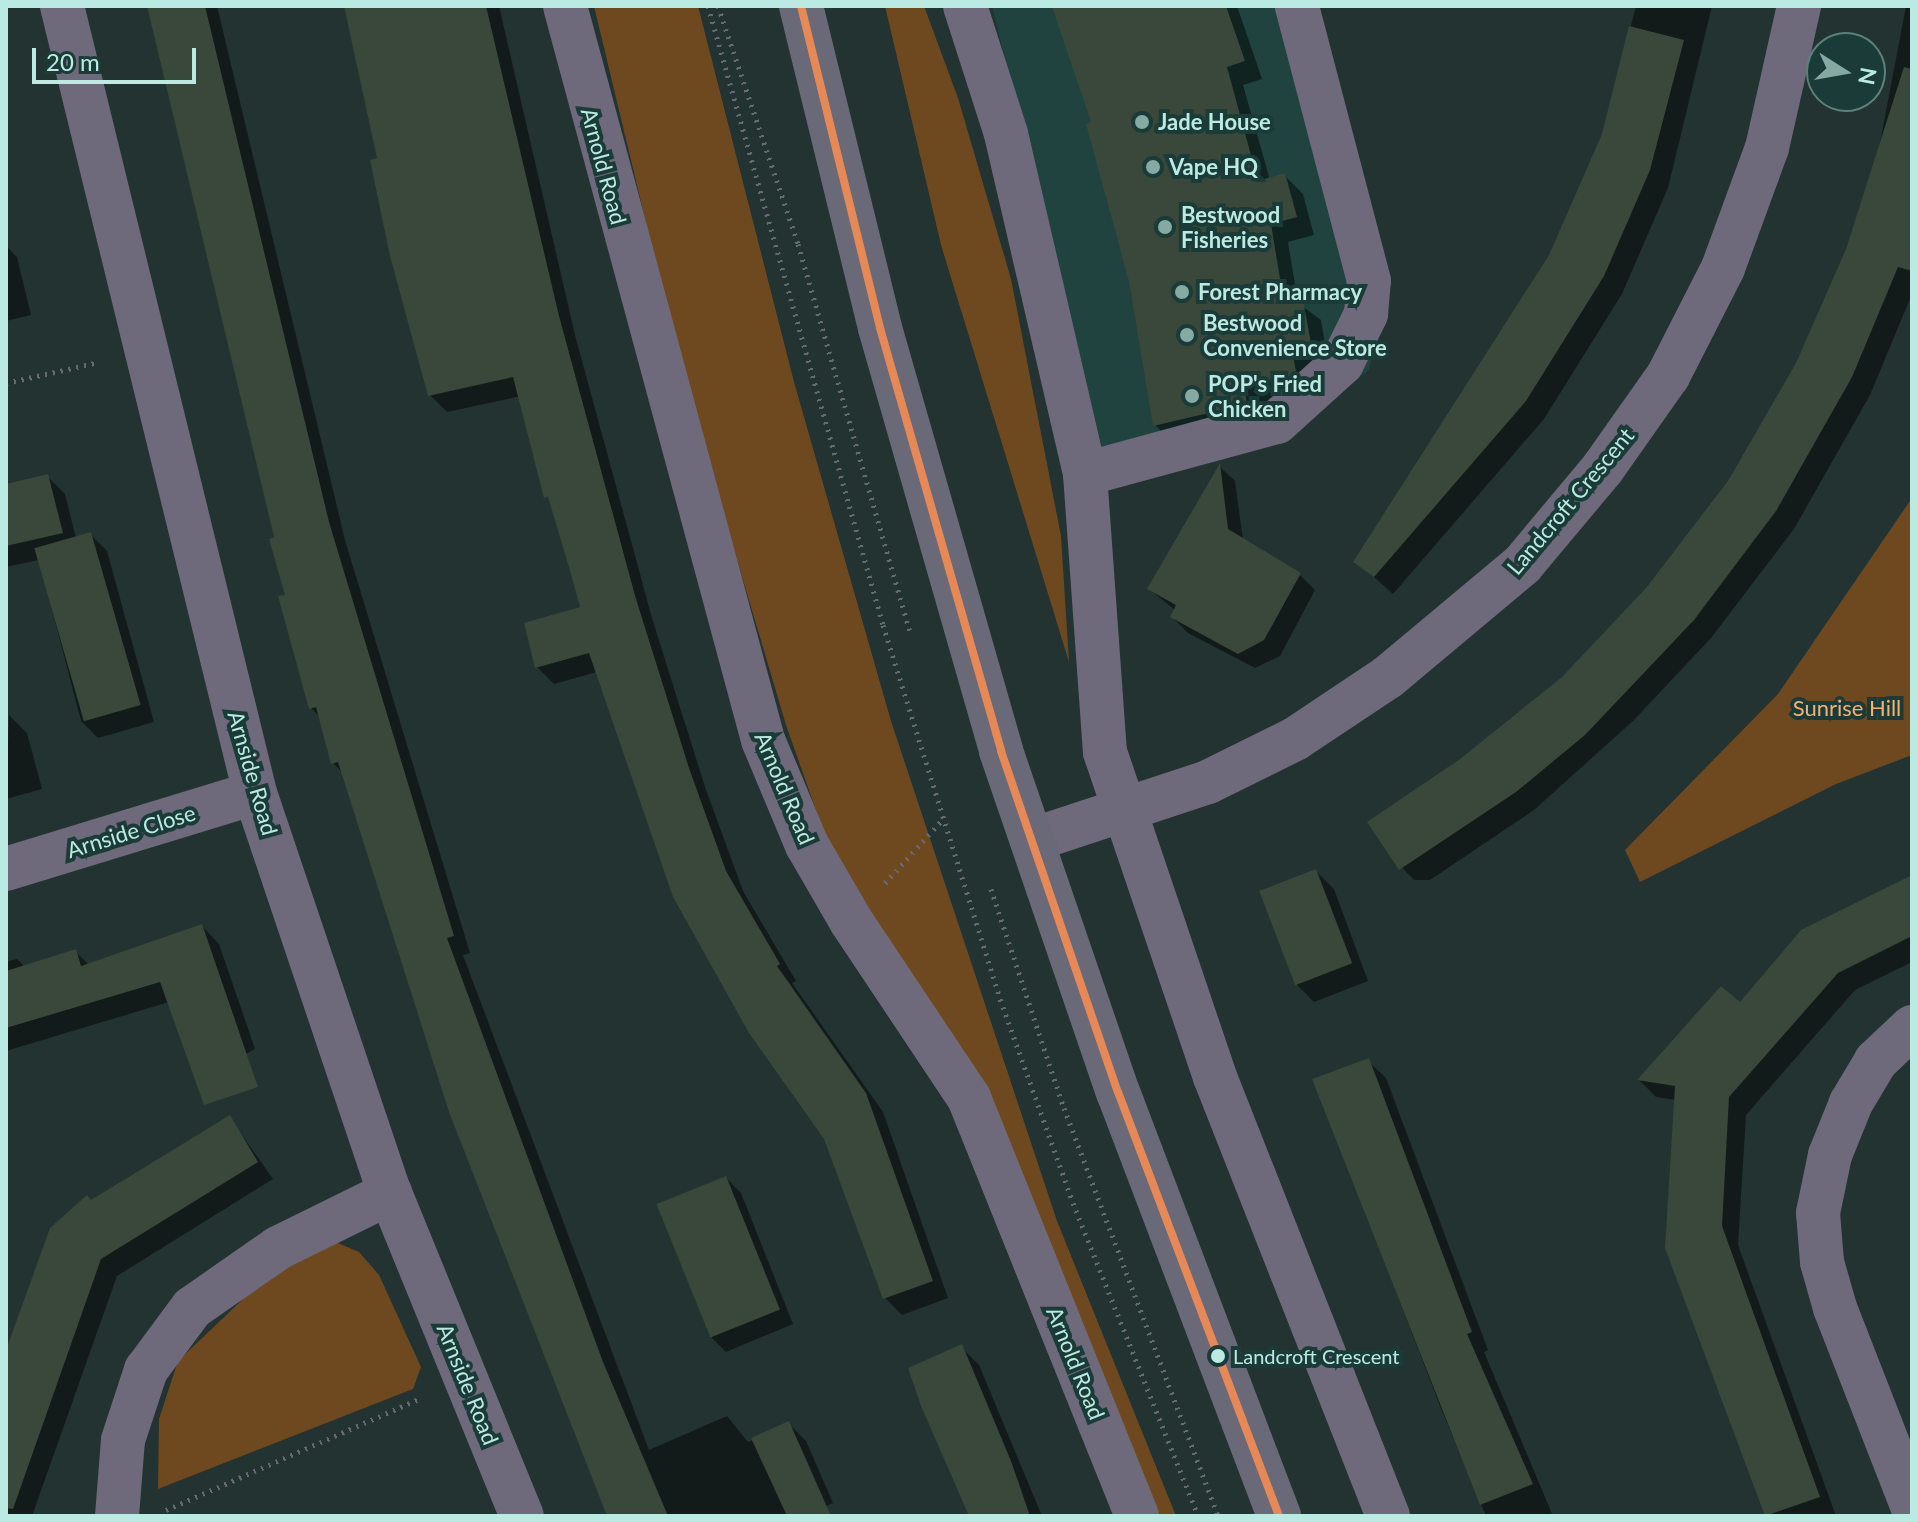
<!DOCTYPE html>
<html>
<head>
<meta charset="utf-8">
<style>
  body { margin:0 }
  #map { position:relative; width:1918px; height:1522px; overflow:hidden; background:#223331; font-family:Lato,sans-serif }
  div>[style] { position:absolute }
  [style*='--x'] { left:calc(var(--x)*1px); top:calc(var(--y)*1px); width:calc(var(--w)*1px); rotate:calc(var(--a)*1deg) }
  .built>* { inset:0; background:#20433f }
  .green>* { inset:0; background:#6e4920 }
  .shadow>* { inset:0; background:#0007 }
  .building>* { inset:0; background:#39483a; transform-origin:0 0 }
  .path>* { height:5px; margin-top:-2.5px; transform-origin:0; background:repeating-linear-gradient(90deg,#686974 0 2px,transparent 0 8px) }
  .minor>* { height:44px; margin:-22px; padding:0 22px; transform-origin:22px; border-radius:22px; background:#6f697c }
  .major>* { height:44px; margin:-22px; padding:0 22px; transform-origin:22px; border-radius:22px; background:#696978 }
  .bus-1>* { height:8px; margin:-4px; padding:0 4px; transform-origin:4px; border-radius:4px; background:#e78956 }
  .dots>* { width:22px; height:22px; translate:-50% -50%; box-sizing:border-box; border:4px solid #1a3b37; border-radius:50% }
  span { translate:-50% -50%; white-space:nowrap; text-align:center; line-height:1.15; -webkit-text-stroke:8px #1a3b37; paint-order:stroke }
  .bus-label { font-size:20px; color:#bbeae2 }
  .left { translate:0 -50%; text-align:left }
  .poi-label { font-size:22px; color:#bbeae2; font-weight:700 }
  .street-label { font-size:22px; color:#bbeae2 }
  .park-label { font-size:22px; color:#f5b171 }
  .frame { position:absolute; inset:0; border:8px solid #bbeae2; pointer-events:none }
  .north { position:absolute; left:1806px; top:32px; width:80px; height:80px; box-sizing:border-box; background:#1a3b37; border:2px solid #5a817b; border-radius:50%; rotate:101deg; font-size:22px; font-weight:700; line-height:32px; text-align:center; color:#bbeae2 }
  .north::after { content:''; display:block; margin:auto; width:28px; height:36px; background:#85aaa4; clip-path:polygon(50% 0,100% 100%,50% 72%,0 100%) }
  .scale { position:absolute; left:32px; top:48px; width:164px; height:36px; box-sizing:border-box; border:4px solid #bbeae2; border-top:0; padding-left:10px; font-size:24px; line-height:28px; white-space:nowrap; color:#bbeae2; -webkit-text-stroke:6px #1a3b37; paint-order:stroke }
</style>
</head>
<body>
<div id="map">
  <div class="built">
    <div style="clip-path:polygon(992px 6px,1310px 6px,1386px 289px,1369px 370px,1287px 435px,1111px 484px)"></div>
  </div>
  <div class="green">
    <div style="clip-path:polygon(594px 6px,698px 6px,794px 382px,891px 721px,1057px 1221px,1176px 1516px,1142px 1516px,822px 827px,786px 725px,683px 377px)"></div>
    <div style="clip-path:polygon(885px 6px,924px 6px,958px 98px,1011px 279px,1061px 536px,1069px 662px,941px 245px)"></div>
    <div style="clip-path:polygon(1912px 498px,1912px 755px,1836px 784px,1640px 882px,1625px 850px,1778px 694px)"></div>
    <div style="clip-path:polygon(333px 1241px,359px 1252px,379px 1275px,421px 1367px,413px 1389px,158px 1489px,159px 1419px,178px 1361px,263px 1280px)"></div>
  </div>
  <div class="shadow">
    <div style="clip-path:polygon(150px 6px,217px 6px,345px 540px,470px 953px,463px 955px,649px 1450px,727px 1416px,748px 1442px,789px 1424px,806px 1441px,833px 1503px,804px 1516px,610px 1516px,451px 1111px,344px 774px,333px 763px,321px 718px,311px 708px,276px 538px)"></div>
    <div style="clip-path:polygon(353px 6px,499px 6px,575px 335px,652px 618px,705px 787px,743px 891px,796px 981px,792px 983px,883px 1112px,948px 1298px,902px 1315px,885px 1298px,826px 1138px,597px 672px,554px 684px,537px 667px,582px 609px,521px 396px,447px 412px,430px 395px)"></div>
    <div style="clip-path:polygon(1053px 6px,1237px 6px,1262px 79px,1243px 85px,1270px 180px,1285px 176px,1303px 194px,1314px 235px,1288px 242px,1298px 303px,1321px 320px,1328px 361px,1306px 396px,1261px 403px,1264px 422px,1173px 443px,1155px 425px,1131px 280px,1094px 123px)"></div>
    <div style="clip-path:polygon(1636px 6px,1712px 6px,1668px 188px,1622px 294px,1544px 419px,1393px 594px,1356px 561px,1551px 256px,1603px 135px)"></div>
    <div style="clip-path:polygon(1906px 6px,1912px 6px,1912px 294px,1870px 395px,1794px 529px,1711px 638px,1633px 721px,1534px 810px,1430px 880px,1414px 880px,1396px 861px,1647px 590px,1729px 482px,1798px 364px,1848px 250px,1879px 148px)"></div>
    <div style="clip-path:polygon(6px 246px,17px 257px,31px 315px,6px 321px)"></div>
    <div style="clip-path:polygon(1220px 467px,1235px 481px,1243px 540px,1299px 574px,1315px 590px,1280px 656px,1255px 668px,1188px 633px,1172px 617px,1176px 611px,1149px 589px)"></div>
    <div style="clip-path:polygon(47px 476px,65px 494px,76px 538px,90px 534px,107px 551px,154px 722px,98px 738px,81px 721px,39px 560px,6px 567px,6px 486px)"></div>
    <div style="clip-path:polygon(9px 715px,27px 733px,42px 789px,6px 799px)"></div>
    <div style="clip-path:polygon(1316px 871px,1334px 889px,1368px 981px,1314px 1002px,1296px 984px)"></div>
    <div style="clip-path:polygon(1912px 877px,1912px 962px,1855px 990px,1746px 1115px,1738px 1245px,1836px 1516px,1770px 1516px,1667px 1247px,1676px 1100px,1656px 1097px,1639px 1080px)"></div>
    <div style="clip-path:polygon(202px 926px,219px 944px,255px 1049px,207px 1075px,169px 1002px,6px 1051px,6px 962px,17px 959px,25px 967px,76px 952px,89px 965px)"></div>
    <div style="clip-path:polygon(1368px 1061px,1386px 1078px,1488px 1350px,1484px 1352px,1553px 1516px,1486px 1516px,1440px 1406px,1315px 1081px)"></div>
    <div style="clip-path:polygon(230px 1118px,273px 1179px,117px 1276px,32px 1516px,6px 1516px,6px 1356px,91px 1203px)"></div>
    <div style="clip-path:polygon(726px 1178px,741px 1193px,793px 1324px,726px 1352px,711px 1337px,658px 1206px)"></div>
    <div style="clip-path:polygon(961px 1347px,979px 1365px,1042px 1516px,972px 1516px)"></div>
  </div>
  <div class="building">
    <div style="clip-path:polygon(147px 6px,205px 6px,329px 522px,454px 936px,447px 938px,603px 1362px,668px 1516px,607px 1516px,449px 1112px,338px 762px,331px 764px,316px 707px,309px 709px,278px 596px,285px 595px,269px 539px,274px 537px)"></div>
    <div style="clip-path:polygon(344px 6px,486px 6px,559px 316px,636px 599px,689px 768px,726px 871px,780px 964px,777px 966px,866px 1093px,933px 1281px,883px 1299px,824px 1139px,749px 1033px,673px 897px,589px 653px,535px 668px,524px 623px,580px 607px,569px 567px,548px 497px,544px 498px,513px 377px,428px 396px,390px 256px,370px 160px,377px 158px)"></div>
    <div style="clip-path:polygon(1052px 6px,1226px 6px,1245px 61px,1227px 67px,1258px 181px,1285px 173px,1297px 217px,1271px 224px,1284px 303px,1303px 300px,1311px 343px,1291px 346px,1296px 371px,1288px 378px,1244px 386px,1247px 404px,1153px 426px,1129px 281px,1086px 124px,1091px 122px)"></div>
    <div style="clip-path:polygon(1629px 26px,1684px 40px,1650px 170px,1604px 276px,1526px 401px,1374px 577px,1353px 562px,1549px 255px,1602px 134px)"></div>
    <div style="clip-path:polygon(1904px 67px,1912px 69px,1912px 271px,1898px 267px,1852px 377px,1776px 511px,1694px 620px,1585px 735px,1516px 792px,1399px 870px,1367px 822px,1460px 759px,1562px 677px,1646px 588px,1728px 481px,1796px 363px,1846px 249px)"></div>
    <div style="clip-path:polygon(1220px 463px,1228px 529px,1301px 573px,1264px 640px,1238px 654px,1170px 617px,1176px 605px,1147px 589px)"></div>
    <div style="clip-path:polygon(48px 474px,63px 533px,6px 546px,6px 484px)"></div>
    <div style="left:91px;top:532px;width:180px;height:59px;rotate:74deg"></div>
    <div style="left:1316px;top:869px;width:101px;height:61px;rotate:69deg"></div>
    <div style="clip-path:polygon(1912px 875px,1912px 936px,1838px 973px,1729px 1097px,1722px 1226px,1820px 1497px,1765px 1516px,1665px 1248px,1675px 1086px,1637px 1080px,1721px 986px,1740px 1002px,1801px 930px)"></div>
    <div style="clip-path:polygon(202px 924px,258px 1087px,204px 1105px,160px 982px,6px 1028px,6px 971px,76px 949px,81px 966px)"></div>
    <div style="clip-path:polygon(1369px 1058px,1472px 1332px,1467px 1334px,1533px 1484px,1480px 1505px,1312px 1079px)"></div>
    <div style="clip-path:polygon(230px 1115px,258px 1162px,101px 1259px,13px 1509px,6px 1508px,6px 1350px,50px 1228px,87px 1195px,91px 1200px)"></div>
    <div style="left:726px;top:1176px;width:144px;height:75px;rotate:68deg"></div>
    <div style="clip-path:polygon(962px 1344px,1011px 1461px,1030px 1516px,969px 1516px,921px 1406px,908px 1368px)"></div>
    <div style="clip-path:polygon(789px 1421px,831px 1516px,787px 1516px,751px 1438px)"></div>
  </div>
  <div class="path">
    <div style="--x:708;--y:6;--w:643;--a:74.21"></div>
    <div style="--x:883;--y:625;--w:400;--a:72.6"></div>
    <div style="--x:1003;--y:1007;--w:208;--a:70.3"></div>
    <div style="--x:1073;--y:1203;--w:337;--a:68.2"></div>
    <div style="--x:718;--y:6;--w:251;--a:71.4"></div>
    <div style="--x:798;--y:244;--w:404;--a:73.9"></div>
    <div style="--x:6;--y:383;--w:95;--a:-12.7"></div>
    <div style="--x:885;--y:883;--w:86;--a:-47.8"></div>
    <div style="--x:991;--y:889;--w:231;--a:71.6"></div>
    <div style="--x:1064;--y:1108;--w:436;--a:69.3"></div>
    <div style="--x:166;--y:1510;--w:279;--a:-23.7"></div>
  </div>
  <div class="minor">
    <div style="--x:62;--y:6;--w:810;--a:76.22"></div>
    <div style="--x:255;--y:793;--w:422;--a:71.4"></div>
    <div style="--x:390;--y:1193;--w:349;--a:67.8"></div>
    <div style="--x:565;--y:6;--w:760;--a:74.9"></div>
    <div style="--x:763;--y:740;--w:114;--a:67.3"></div>
    <div style="--x:807;--y:845;--w:88;--a:59.9"></div>
    <div style="--x:851;--y:921;--w:213;--a:56.3"></div>
    <div style="--x:969;--y:1098;--w:450;--a:68.1"></div>
    <div style="--x:965;--y:6;--w:134;--a:72.2"></div>
    <div style="--x:1006;--y:134;--w:349;--a:76.9"></div>
    <div style="--x:1085;--y:474;--w:279;--a:85.9"></div>
    <div style="--x:1105;--y:752;--w:343;--a:71.3"></div>
    <div style="--x:1215;--y:1077;--w:472;--a:68.5"></div>
    <div style="--x:1085;--y:474;--w:199;--a:-15.2"></div>
    <div style="--x:1277;--y:422;--w:88;--a:-42.2"></div>
    <div style="--x:1342;--y:363;--w:55;--a:-63.9"></div>
    <div style="--x:1366;--y:314;--w:33;--a:-85"></div>
    <div style="--x:1369;--y:281;--w:284;--a:-104.7"></div>
    <div style="--x:1032;--y:840;--w:185;--a:-18.2"></div>
    <div style="--x:1208;--y:782;--w:97;--a:-26.3"></div>
    <div style="--x:1295;--y:739;--w:112;--a:-33.7"></div>
    <div style="--x:1388;--y:677;--w:175;--a:-39.9"></div>
    <div style="--x:1522;--y:565;--w:126;--a:-50.1"></div>
    <div style="--x:1603;--y:468;--w:113;--a:-54.8"></div>
    <div style="--x:1668;--y:376;--w:121;--a:-63"></div>
    <div style="--x:1723;--y:268;--w:128;--a:-69.9"></div>
    <div style="--x:1767;--y:148;--w:146;--a:-77.3"></div>
    <div style="--x:6;--y:869;--w:260;--a:-17"></div>
    <div style="--x:1912;--y:1027;--w:50;--a:136.6"></div>
    <div style="--x:1876;--y:1061;--w:49;--a:120.8"></div>
    <div style="--x:1851;--y:1103;--w:56;--a:112"></div>
    <div style="--x:1830;--y:1155;--w:59;--a:101.7"></div>
    <div style="--x:1818;--y:1213;--w:49;--a:85.3"></div>
    <div style="--x:1822;--y:1262;--w:48;--a:74.2"></div>
    <div style="--x:1835;--y:1308;--w:212;--a:68.7"></div>
    <div style="--x:117;--y:1516;--w:76;--a:-85.5"></div>
    <div style="--x:123;--y:1440;--w:74;--a:-71.8"></div>
    <div style="--x:146;--y:1370;--w:77;--a:-53.4"></div>
    <div style="--x:192;--y:1308;--w:105;--a:-34.9"></div>
    <div style="--x:278;--y:1248;--w:125;--a:-26.2"></div>
  </div>
  <div class="major">
    <div style="--x:801;--y:6;--w:332;--a:76.2"></div>
    <div style="--x:880;--y:328;--w:440;--a:74"></div>
    <div style="--x:1001;--y:751;--w:361;--a:71.1"></div>
    <div style="--x:1118;--y:1092;--w:454;--a:69.2"></div>
  </div>
  <div class="bus-1">
    <div style="--x:801;--y:6;--w:332;--a:76.2"></div>
    <div style="--x:880;--y:328;--w:440;--a:74"></div>
    <div style="--x:1001;--y:751;--w:361;--a:71.1"></div>
    <div style="--x:1118;--y:1092;--w:454;--a:69.2"></div>
  </div>
  <div class="dots">
    <div style="left:1142px;top:122px;background:#85aaa4"></div>
    <div style="left:1153px;top:167px;background:#85aaa4"></div>
    <div style="left:1165px;top:227px;background:#85aaa4"></div>
    <div style="left:1182px;top:292px;background:#85aaa4"></div>
    <div style="left:1187px;top:335px;background:#85aaa4"></div>
    <div style="left:1192px;top:396px;background:#85aaa4"></div>
    <div style="left:1218px;top:1356px;background:#bbeae2"></div>
  </div>
  <div class="bus-label">
    <span class="left" style="left:1233px;top:1356px">Landcroft Crescent</span>
  </div>
  <div class="poi-label">
    <span class="left" style="left:1158px;top:122px">Jade House</span>
    <span class="left" style="left:1169px;top:167px">Vape HQ</span>
    <span class="left" style="left:1181px;top:227px">Bestwood<br>Fisheries</span>
    <span class="left" style="left:1198px;top:292px">Forest Pharmacy</span>
    <span class="left" style="left:1203px;top:335px">Bestwood<br>Convenience Store</span>
    <span class="left" style="left:1208px;top:396px">POP's Fried<br>Chicken</span>
  </div>
  <div class="street-label">
    <span style="left:604px;top:166px;rotate:75deg">Arnold Road</span>
    <span style="left:1570px;top:501px;rotate:-50deg">Landcroft Crescent</span>
    <span style="left:253px;top:773px;rotate:74deg">Arnside Road</span>
    <span style="left:785px;top:788px;rotate:67deg">Arnold Road</span>
    <span style="left:131px;top:831px;rotate:-17deg">Arnside Close</span>
    <span style="left:1076px;top:1363px;rotate:68deg">Arnold Road</span>
    <span style="left:468px;top:1384px;rotate:68deg">Arnside Road</span>
  </div>
  <div class="park-label">
    <span style="left:1847px;top:708px">Sunrise Hill</span>
  </div>
  <div class="frame"></div>
  <div class="north">N</div>
  <div class="scale">20 m</div>
</div>
</body>
</html>
